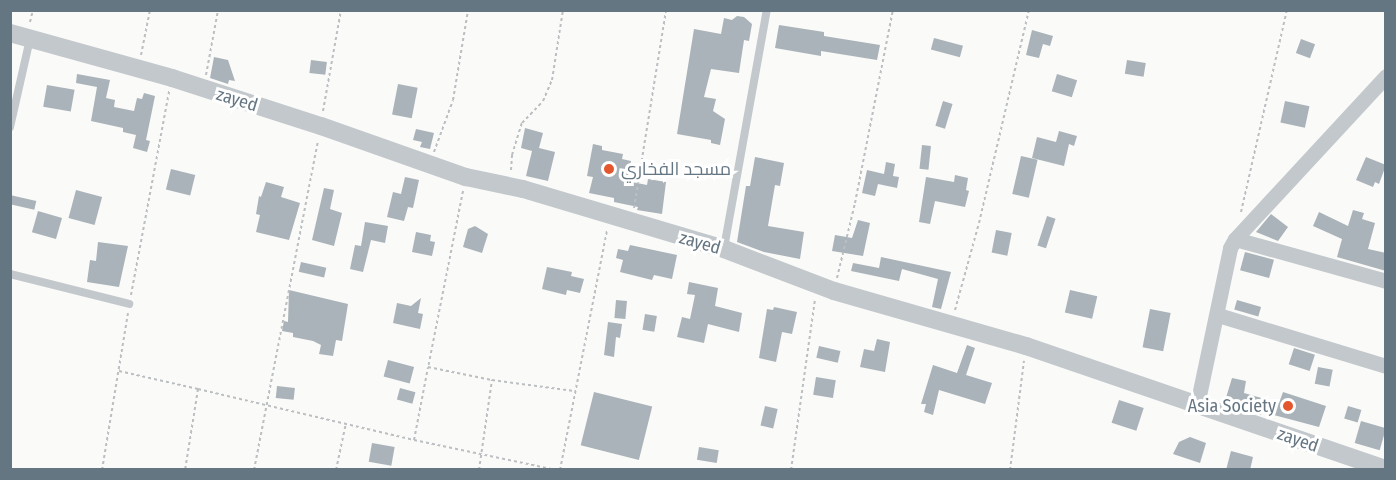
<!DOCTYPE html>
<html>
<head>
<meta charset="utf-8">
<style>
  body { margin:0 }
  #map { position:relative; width:1396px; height:480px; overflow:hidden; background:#fafaf8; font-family:"Fira Sans Condensed",Cairo,sans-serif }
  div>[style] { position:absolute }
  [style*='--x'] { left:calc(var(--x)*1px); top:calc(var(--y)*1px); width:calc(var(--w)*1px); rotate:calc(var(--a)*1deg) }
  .building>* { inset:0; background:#aab3b9; transform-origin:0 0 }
  .path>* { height:2px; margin-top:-1px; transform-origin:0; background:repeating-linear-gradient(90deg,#bbbfc2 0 3px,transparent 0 6px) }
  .service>* { height:8px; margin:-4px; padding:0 4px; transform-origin:4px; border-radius:4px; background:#c3c8cc }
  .minor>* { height:15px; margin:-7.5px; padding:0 7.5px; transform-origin:7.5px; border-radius:7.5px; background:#c3c8cc }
  .tertiary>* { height:18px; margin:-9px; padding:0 9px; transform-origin:9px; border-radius:9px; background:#c3c8cc }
  .dots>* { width:16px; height:16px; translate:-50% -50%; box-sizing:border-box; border:3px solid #fff; border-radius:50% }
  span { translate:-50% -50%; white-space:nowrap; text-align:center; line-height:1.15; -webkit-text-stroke:6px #fff; paint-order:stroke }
  .street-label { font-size:18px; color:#657683 }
  .poi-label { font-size:18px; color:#657683 }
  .left { translate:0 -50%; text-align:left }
  .right { translate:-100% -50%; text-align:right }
  .frame { position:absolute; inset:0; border:12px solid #657683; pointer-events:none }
</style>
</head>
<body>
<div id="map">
  <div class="building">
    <div style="clip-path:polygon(737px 16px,744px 17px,752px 24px,749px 41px,744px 40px,739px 73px,711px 69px,704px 97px,716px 99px,713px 111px,725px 119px,720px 145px,711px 143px,711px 140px,677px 134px,694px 29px,721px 34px,724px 18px,732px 20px)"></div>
    <div style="clip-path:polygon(779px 25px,824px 32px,824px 36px,880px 45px,877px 60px,821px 51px,821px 56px,775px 48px)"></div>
    <div style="clip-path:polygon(1032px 30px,1053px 36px,1050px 46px,1043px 44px,1039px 58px,1026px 55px)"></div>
    <div style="left:934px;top:38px;width:30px;height:12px;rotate:15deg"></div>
    <div style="left:1301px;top:39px;width:15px;height:15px;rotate:20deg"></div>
    <div style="clip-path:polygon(214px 57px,228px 60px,235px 81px,229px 80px,228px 84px,210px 78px)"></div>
    <div style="left:311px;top:60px;width:16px;height:13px;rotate:7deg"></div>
    <div style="left:1127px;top:60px;width:19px;height:14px;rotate:9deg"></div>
    <div style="clip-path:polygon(77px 74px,110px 80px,106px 98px,115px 100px,114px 107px,134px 111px,137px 98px,142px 99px,144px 93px,155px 96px,146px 140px,150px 141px,147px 152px,133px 148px,136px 135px,123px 132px,123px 128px,91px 121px,97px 87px,76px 83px)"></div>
    <div style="left:1057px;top:74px;width:21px;height:18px;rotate:17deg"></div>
    <div style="left:398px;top:84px;width:20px;height:31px;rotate:11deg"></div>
    <div style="left:47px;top:85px;width:28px;height:22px;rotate:10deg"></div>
    <div style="left:943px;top:101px;width:10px;height:26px;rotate:17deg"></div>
    <div style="left:1285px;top:101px;width:25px;height:22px;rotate:12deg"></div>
    <div style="clip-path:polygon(525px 128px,543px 133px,539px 148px,555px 152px,548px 181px,526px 176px,532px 151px,521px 148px)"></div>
    <div style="clip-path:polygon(416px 129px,434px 133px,430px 149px,420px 147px,422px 142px,413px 140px)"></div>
    <div style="clip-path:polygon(1059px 131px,1077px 136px,1074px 146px,1069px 144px,1064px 166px,1032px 158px,1037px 137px,1056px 142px)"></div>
    <div style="clip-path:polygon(593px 144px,602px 146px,602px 150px,623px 154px,622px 159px,631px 161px,627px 181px,647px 185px,648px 179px,666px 182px,662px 214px,637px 210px,638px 207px,614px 202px,614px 198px,589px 193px,593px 177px,587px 176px)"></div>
    <div style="left:922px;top:145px;width:9px;height:24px;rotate:6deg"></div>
    <div style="left:1021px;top:156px;width:17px;height:39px;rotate:13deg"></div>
    <div style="clip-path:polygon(755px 157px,784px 163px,780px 186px,775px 185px,768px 226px,804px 232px,800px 259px,764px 252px,737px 242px,746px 186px,750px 186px)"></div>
    <div style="clip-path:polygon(1366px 157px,1386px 165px,1379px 184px,1375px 182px,1373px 187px,1356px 180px)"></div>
    <div style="clip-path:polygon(886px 162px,895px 164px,893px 176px,899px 177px,897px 188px,878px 184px,875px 196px,862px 193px,867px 170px,884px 174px)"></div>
    <div style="left:171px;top:169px;width:25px;height:21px;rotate:14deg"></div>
    <div style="clip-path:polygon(955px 175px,968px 178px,966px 190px,969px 191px,965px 207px,935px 201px,930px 224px,919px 222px,926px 177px,954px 182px)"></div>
    <div style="clip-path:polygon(405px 177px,419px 180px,413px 208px,408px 207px,404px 221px,387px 217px,393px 192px,401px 194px)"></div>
    <div style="clip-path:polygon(266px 182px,284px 187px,281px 197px,300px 203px,289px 240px,256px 232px,260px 215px,256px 214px,259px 196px,261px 197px)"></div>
    <div style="clip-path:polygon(324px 188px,334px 190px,330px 209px,342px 213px,334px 246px,312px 240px)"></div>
    <div style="left:76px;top:190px;width:27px;height:29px;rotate:15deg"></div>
    <div style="left:10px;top:195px;width:27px;height:9px;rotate:13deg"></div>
    <div style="clip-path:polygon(1353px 210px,1364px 213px,1362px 219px,1375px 223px,1368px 249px,1386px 253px,1386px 271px,1337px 257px,1342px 239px,1313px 226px,1319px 212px,1348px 226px)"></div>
    <div style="left:38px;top:211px;width:25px;height:22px;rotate:16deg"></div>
    <div style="clip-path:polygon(1271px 214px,1288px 227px,1278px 241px,1256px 232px)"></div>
    <div style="left:1047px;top:216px;width:9px;height:31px;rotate:18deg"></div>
    <div style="clip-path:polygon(858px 220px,870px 223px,863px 256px,832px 251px,835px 235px,852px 238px)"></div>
    <div style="clip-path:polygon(365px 222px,388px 226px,385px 243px,371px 240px,363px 272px,350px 269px,355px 245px,361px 246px)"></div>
    <div style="clip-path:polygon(475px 226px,488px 234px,482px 253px,463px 247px,468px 229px)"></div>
    <div style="left:996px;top:230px;width:16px;height:23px;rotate:11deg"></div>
    <div style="clip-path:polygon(416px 232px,431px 235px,430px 241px,435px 242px,432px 256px,412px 252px)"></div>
    <div style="clip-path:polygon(98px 242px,128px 246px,119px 287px,87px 282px,90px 260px,96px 261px)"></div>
    <div style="clip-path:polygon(630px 245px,677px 255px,672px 279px,654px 275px,652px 280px,620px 272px,623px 260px,616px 258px,618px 249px,628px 251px)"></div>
    <div style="left:1245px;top:252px;width:30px;height:19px;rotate:15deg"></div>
    <div style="clip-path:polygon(881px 257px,951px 272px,941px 309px,932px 307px,938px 279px,902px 269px,899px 281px,851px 271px,853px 263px,879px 268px)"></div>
    <div style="left:301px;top:262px;width:26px;height:10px;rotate:13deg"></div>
    <div style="clip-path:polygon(547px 267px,572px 272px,571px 276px,584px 279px,580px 293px,567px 290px,566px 295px,542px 289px)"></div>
    <div style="clip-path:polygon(689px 282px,718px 288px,715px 306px,742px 313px,739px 332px,708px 324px,704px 343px,677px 337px,682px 317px,690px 319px,695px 295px,687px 294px)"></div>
    <div style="clip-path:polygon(289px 290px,348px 304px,342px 341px,336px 340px,333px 356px,319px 354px,321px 345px,313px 341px,293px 337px,293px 333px,282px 331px,284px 321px,288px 322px)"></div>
    <div style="left:1070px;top:290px;width:28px;height:23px;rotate:13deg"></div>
    <div style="clip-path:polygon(421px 298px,418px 313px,423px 314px,420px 329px,393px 323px,397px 303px,411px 306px)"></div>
    <div style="left:616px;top:300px;width:11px;height:18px;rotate:5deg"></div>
    <div style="left:1237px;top:300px;width:25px;height:10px;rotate:16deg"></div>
    <div style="clip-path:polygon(774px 307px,797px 312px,792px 334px,782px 332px,776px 362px,759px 358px,767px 309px,773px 310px)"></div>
    <div style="left:1150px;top:309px;width:21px;height:39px;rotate:11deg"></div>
    <div style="left:645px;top:314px;width:12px;height:16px;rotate:9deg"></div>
    <div style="clip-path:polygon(608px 322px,622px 324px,620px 338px,616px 337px,614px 357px,604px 355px)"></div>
    <div style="clip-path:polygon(877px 339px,890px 342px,885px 372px,860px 367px,864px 349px,874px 351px)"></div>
    <div style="clip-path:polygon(967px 345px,975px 348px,966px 375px,992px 383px,985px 404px,939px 390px,933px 415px,924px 412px,926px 404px,921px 404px,933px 365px,957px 373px)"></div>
    <div style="left:819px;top:346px;width:22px;height:12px;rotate:13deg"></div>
    <div style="left:1294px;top:348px;width:22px;height:17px;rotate:18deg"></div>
    <div style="left:388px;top:360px;width:27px;height:17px;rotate:15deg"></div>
    <div style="left:1318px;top:367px;width:15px;height:17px;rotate:11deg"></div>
    <div style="left:816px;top:377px;width:20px;height:18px;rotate:9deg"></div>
    <div style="clip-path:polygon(1232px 378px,1246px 381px,1244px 393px,1279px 403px,1283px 392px,1326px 406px,1319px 427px,1262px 412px,1261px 415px,1225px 401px)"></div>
    <div style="left:277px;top:386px;width:18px;height:12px;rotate:6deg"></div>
    <div style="left:400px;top:388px;width:16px;height:12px;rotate:15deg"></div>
    <div style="left:594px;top:392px;width:60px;height:55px;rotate:14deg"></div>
    <div style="left:1119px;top:400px;width:26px;height:24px;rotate:18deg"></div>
    <div style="left:765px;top:406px;width:13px;height:20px;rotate:13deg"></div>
    <div style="left:1348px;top:406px;width:14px;height:13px;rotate:17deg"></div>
    <div style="left:1361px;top:421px;width:26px;height:23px;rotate:16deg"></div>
    <div style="clip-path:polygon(1190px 437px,1206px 443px,1200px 463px,1173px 454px,1179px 442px)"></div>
    <div style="left:372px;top:443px;width:23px;height:19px;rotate:10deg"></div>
    <div style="left:699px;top:447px;width:20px;height:13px;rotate:9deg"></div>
    <div style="clip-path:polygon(1231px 451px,1253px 457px,1250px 470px,1226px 470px)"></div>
  </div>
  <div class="path">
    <div style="--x:30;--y:22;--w:12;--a:-76"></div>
    <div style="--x:141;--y:55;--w:46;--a:-78.7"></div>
    <div style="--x:206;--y:75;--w:66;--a:-79.5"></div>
    <div style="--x:323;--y:111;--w:103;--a:-79.9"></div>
    <div style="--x:434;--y:152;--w:55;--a:-69.9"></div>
    <div style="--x:453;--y:100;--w:91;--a:-80.5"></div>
    <div style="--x:511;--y:170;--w:15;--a:-86"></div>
    <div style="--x:512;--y:155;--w:34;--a:-73"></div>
    <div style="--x:522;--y:123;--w:30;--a:-46"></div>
    <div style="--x:543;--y:101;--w:23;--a:-67"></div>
    <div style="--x:552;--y:80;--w:71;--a:-81.1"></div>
    <div style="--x:463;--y:191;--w:179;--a:101.2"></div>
    <div style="--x:428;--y:367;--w:65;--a:11.5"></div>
    <div style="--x:492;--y:380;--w:83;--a:7.6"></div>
    <div style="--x:634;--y:208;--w:201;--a:-80.8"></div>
    <div style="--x:1241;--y:212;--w:207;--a:-77.2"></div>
    <div style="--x:837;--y:278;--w:77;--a:-76.5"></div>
    <div style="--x:855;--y:203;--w:197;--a:-78.9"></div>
    <div style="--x:131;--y:295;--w:208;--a:-79.4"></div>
    <div style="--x:955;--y:310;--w:90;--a:-74.6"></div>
    <div style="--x:979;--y:223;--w:219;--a:-76.8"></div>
    <div style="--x:119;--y:371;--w:81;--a:12.8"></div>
    <div style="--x:198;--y:389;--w:82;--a:99.1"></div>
    <div style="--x:198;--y:389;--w:222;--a:13.3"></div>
    <div style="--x:414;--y:440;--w:145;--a:11.9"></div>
    <div style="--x:414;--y:440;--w:74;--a:-79.1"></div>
    <div style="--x:102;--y:470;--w:159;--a:-80.6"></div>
    <div style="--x:254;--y:470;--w:336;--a:-79"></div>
    <div style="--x:336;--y:470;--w:48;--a:-78"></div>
    <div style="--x:479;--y:470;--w:91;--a:-81.8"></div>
    <div style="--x:560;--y:470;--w:245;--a:-78.9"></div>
    <div style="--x:791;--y:470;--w:172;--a:-82"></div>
    <div style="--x:1010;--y:470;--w:110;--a:-82.7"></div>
  </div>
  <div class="service">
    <div style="--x:10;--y:127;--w:90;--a:-77.2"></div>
    <div style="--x:724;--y:248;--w:242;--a:-79.8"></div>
    <div style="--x:10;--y:274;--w:123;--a:14.1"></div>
  </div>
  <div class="minor">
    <div style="--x:1235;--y:239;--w:157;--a:15.5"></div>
    <div style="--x:1218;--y:315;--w:176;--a:16.9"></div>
    <div style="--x:1197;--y:405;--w:160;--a:-78.1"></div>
    <div style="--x:1230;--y:248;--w:10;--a:-61"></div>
    <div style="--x:1235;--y:239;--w:222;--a:-47.2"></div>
  </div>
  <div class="tertiary">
    <div style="--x:10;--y:33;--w:168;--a:15.5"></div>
    <div style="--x:172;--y:78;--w:157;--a:17.9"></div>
    <div style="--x:321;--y:126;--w:154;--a:19.4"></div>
    <div style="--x:466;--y:177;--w:58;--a:11.9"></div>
    <div style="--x:523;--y:189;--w:210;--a:16.6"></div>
    <div style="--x:724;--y:249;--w:118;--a:20.9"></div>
    <div style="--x:834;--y:291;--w:200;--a:16"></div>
    <div style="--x:1026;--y:346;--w:380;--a:18.9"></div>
  </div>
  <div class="dots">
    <div style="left:609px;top:169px;background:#e4572e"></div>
    <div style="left:1288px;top:406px;background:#e4572e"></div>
  </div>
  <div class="street-label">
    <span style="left:237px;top:100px;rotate:17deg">zayed</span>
    <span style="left:700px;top:243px;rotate:16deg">zayed</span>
    <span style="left:1298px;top:440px;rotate:19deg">zayed</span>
  </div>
  <div class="poi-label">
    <span class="left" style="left:621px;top:169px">مسجد الفخاري</span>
    <span class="right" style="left:1276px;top:406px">Asia Society</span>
  </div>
  <div class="frame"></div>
</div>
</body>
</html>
